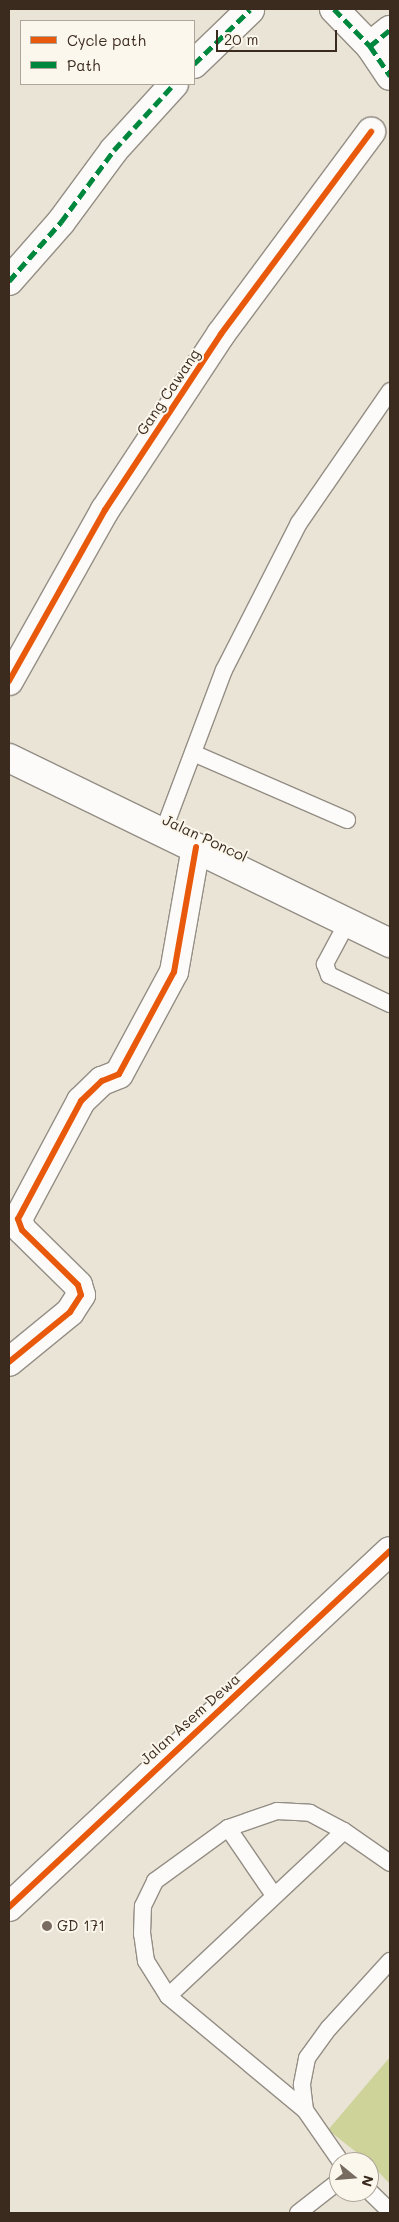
<!DOCTYPE html>
<html>
<head>
<meta charset="utf-8">
<style>
  body { margin:0 }
  #map { position:relative; width:399px; height:2222px; overflow:hidden; background:#eae4d7; font-family:Mali,sans-serif }
  div>[style] { position:absolute }
  [style*='--x'] { left:calc(var(--x)*1px); top:calc(var(--y)*1px); width:calc(var(--w)*1px); rotate:calc(var(--a)*1deg) }
  .green>* { inset:0; background:#cdd399 }
  .roads { filter:drop-shadow(1px 0 #948e85) drop-shadow(-1px 0 #948e85) drop-shadow(0 1px #948e85) drop-shadow(0 -1px #948e85) }
  .lane>* { height:16px; margin:-8px; padding:0 8px; transform-origin:8px; border-radius:8px; background:#fcfbf9 }
  .street>* { height:28px; margin:-14px; padding:0 14px; transform-origin:14px; border-radius:14px; background:#fcfbf9 }
  .secondary>* { height:28px; margin:-14px; padding:0 14px; transform-origin:14px; border-radius:14px; background:#fcfbf9 }
  .quiet>* { height:5px; margin-top:-2.5px; transform-origin:0; background:repeating-linear-gradient(90deg,#00873e 0 10px,transparent 0 15px) }
  .cycleway>* { height:6px; margin:-3px; padding:0 3px; transform-origin:3px; border-radius:3px; background:#e8590c }
  .dots>* { width:14px; height:14px; translate:-50% -50%; box-sizing:border-box; border:2px solid #fbf7ec; border-radius:50% }
  span { translate:-50% -50%; white-space:nowrap; text-align:center; line-height:1.15; -webkit-text-stroke:4px #fbf7ec; paint-order:stroke }
  .street-label { font-size:15px; color:#3b2a1e }
  .poi-label { font-size:15px; color:#3b2a1e }
  .left { translate:0 -50%; text-align:left }
  .frame { position:absolute; inset:0; border:10px solid #3b2a1e; pointer-events:none }
  .legend { position:absolute; left:20px; top:20px; width:175px; height:65px; box-sizing:border-box; background:#fbf7ec; border:1px solid #aea59a; margin:0; padding:6px 9px; list-style:none; font-size:15px; color:#3b2a1e }
  .legend li { display:flex; align-items:center; gap:10px; height:25px }
  .legend b { width:25px; border:1px solid #aea59a }
  .north { position:absolute; left:329px; top:2152px; width:50px; height:50px; box-sizing:border-box; background:#fbf7ec; border:1px solid #aea59a; border-radius:50%; rotate:107deg; font-size:14px; font-weight:700; line-height:20px; text-align:center; color:#3b2a1e }
  .north::after { content:''; display:block; margin:auto; width:18px; height:22px; background:#786b5f; clip-path:polygon(50% 0,100% 100%,50% 72%,0 100%) }
  .scale { position:absolute; left:216px; top:30px; width:121px; height:22px; box-sizing:border-box; border:2px solid #3b2a1e; border-top:0; padding-left:6px; font-size:15px; line-height:18px; white-space:nowrap; color:#3b2a1e; -webkit-text-stroke:4px #fbf7ec; paint-order:stroke }
</style>
</head>
<body>
<div id="map">
  <div class="green">
    <div style="clip-path:polygon(390px 2057px,390px 2184px,369px 2162px,328px 2130px)"></div>
  </div>
  <div class="roads">
    <div class="lane">
      <div style="--x:193;--y:753;--w:168;--a:23.5"></div>
      <div style="--x:163;--y:832;--w:173;--a:-69.4"></div>
      <div style="--x:224;--y:670;--w:165;--a:-63"></div>
      <div style="--x:299;--y:523;--w:160;--a:-55.4"></div>
      <div style="--x:347;--y:923;--w:47;--a:118.2"></div>
      <div style="--x:325;--y:964;--w:12;--a:70"></div>
      <div style="--x:329;--y:975;--w:68;--a:25.4"></div>
      <div style="--x:228;--y:1828;--w:80;--a:55.7"></div>
      <div style="--x:344;--y:1831;--w:241;--a:136.8"></div>
      <div style="--x:168;--y:1996;--w:41;--a:-122.2"></div>
      <div style="--x:146;--y:1961;--w:27;--a:-98"></div>
      <div style="--x:142;--y:1934;--w:28;--a:-88"></div>
      <div style="--x:143;--y:1906;--w:28;--a:-64"></div>
      <div style="--x:155;--y:1881;--w:90;--a:-36"></div>
      <div style="--x:228;--y:1828;--w:52;--a:-19.1"></div>
      <div style="--x:277;--y:1811;--w:33;--a:3"></div>
      <div style="--x:310;--y:1813;--w:38;--a:28"></div>
      <div style="--x:344;--y:1831;--w:56;--a:34.8"></div>
      <div style="--x:168;--y:1996;--w:178;--a:39.8"></div>
      <div style="--x:341;--y:2162;--w:63;--a:-124.7"></div>
      <div style="--x:305;--y:2110;--w:26;--a:-97"></div>
      <div style="--x:302;--y:2084;--w:26;--a:-79"></div>
      <div style="--x:307;--y:2058;--w:37;--a:-54"></div>
      <div style="--x:329;--y:2028;--w:91;--a:-47.7"></div>
      <div style="--x:369;--y:2191;--w:29;--a:44"></div>
      <div style="--x:298;--y:2213;--w:52;--a:-38"></div>
    </div>
    <div class="street">
      <div style="--x:334;--y:9;--w:52;--a:45.8"></div>
      <div style="--x:370;--y:46;--w:36;--a:56"></div>
      <div style="--x:370;--y:46;--w:26;--a:-39"></div>
      <div style="--x:194;--y:64;--w:78;--a:-44"></div>
      <div style="--x:9;--y:281;--w:79;--a:-48.6"></div>
      <div style="--x:61;--y:222;--w:89;--a:-53.6"></div>
      <div style="--x:114;--y:150;--w:89;--a:-47.7"></div>
      <div style="--x:9;--y:681;--w:196;--a:-60.7"></div>
      <div style="--x:105;--y:510;--w:211;--a:-56.6"></div>
      <div style="--x:221;--y:334;--w:252;--a:-53.4"></div>
      <div style="--x:9;--y:1362;--w:79;--a:-39.3"></div>
      <div style="--x:70;--y:1312;--w:20;--a:-57"></div>
      <div style="--x:81;--y:1295;--w:10;--a:-107"></div>
      <div style="--x:78;--y:1285;--w:78;--a:-135.5"></div>
      <div style="--x:22;--y:1230;--w:12;--a:-110"></div>
      <div style="--x:18;--y:1219;--w:134;--a:-61.9"></div>
      <div style="--x:81;--y:1101;--w:29;--a:-44"></div>
      <div style="--x:102;--y:1081;--w:18;--a:-22"></div>
      <div style="--x:119;--y:1074;--w:116;--a:-61.7"></div>
      <div style="--x:174;--y:972;--w:127;--a:-80"></div>
      <div style="--x:9;--y:1907;--w:521;--a:-43.06"></div>
    </div>
    <div class="secondary">
      <div style="--x:9;--y:758;--w:424;--a:25.9"></div>
    </div>
  </div>
  <div class="quiet">
    <div style="--x:334;--y:9;--w:52;--a:45.8"></div>
    <div style="--x:370;--y:46;--w:36;--a:56"></div>
    <div style="--x:370;--y:46;--w:26;--a:-39"></div>
    <div style="--x:194;--y:64;--w:78;--a:-44"></div>
    <div style="--x:9;--y:281;--w:79;--a:-48.6"></div>
    <div style="--x:61;--y:222;--w:89;--a:-53.6"></div>
    <div style="--x:114;--y:150;--w:89;--a:-47.7"></div>
  </div>
  <div class="cycleway">
    <div style="--x:9;--y:681;--w:196;--a:-60.7"></div>
    <div style="--x:105;--y:510;--w:211;--a:-56.6"></div>
    <div style="--x:221;--y:334;--w:252;--a:-53.4"></div>
    <div style="--x:9;--y:1362;--w:79;--a:-39.3"></div>
    <div style="--x:70;--y:1312;--w:20;--a:-57"></div>
    <div style="--x:81;--y:1295;--w:10;--a:-107"></div>
    <div style="--x:78;--y:1285;--w:78;--a:-135.5"></div>
    <div style="--x:22;--y:1230;--w:12;--a:-110"></div>
    <div style="--x:18;--y:1219;--w:134;--a:-61.9"></div>
    <div style="--x:81;--y:1101;--w:29;--a:-44"></div>
    <div style="--x:102;--y:1081;--w:18;--a:-22"></div>
    <div style="--x:119;--y:1074;--w:116;--a:-61.7"></div>
    <div style="--x:174;--y:972;--w:127;--a:-80"></div>
    <div style="--x:9;--y:1907;--w:521;--a:-43.06"></div>
  </div>
  <div class="dots">
    <div style="left:47px;top:1926px;background:#786b5f"></div>
  </div>
  <div class="street-label">
    <span style="left:168px;top:392px;rotate:-56deg">Gang Cawang</span>
    <span style="left:205px;top:838px;rotate:25deg">Jalan Poncol</span>
    <span style="left:190px;top:1719px;rotate:-42deg">Jalan Asem Dewa</span>
  </div>
  <div class="poi-label">
    <span class="left" style="left:57px;top:1926px">GD 171</span>
  </div>
  <div class="frame"></div>
  <ul class="legend">
  <li><b style="height:6px;background:#e8590c"></b>Cycle path</li>
  <li><b style="height:6px;background:#00873e"></b>Path</li>
  </ul>
  <div class="north">N</div>
  <div class="scale">20 m</div>
</div>
</body>
</html>
